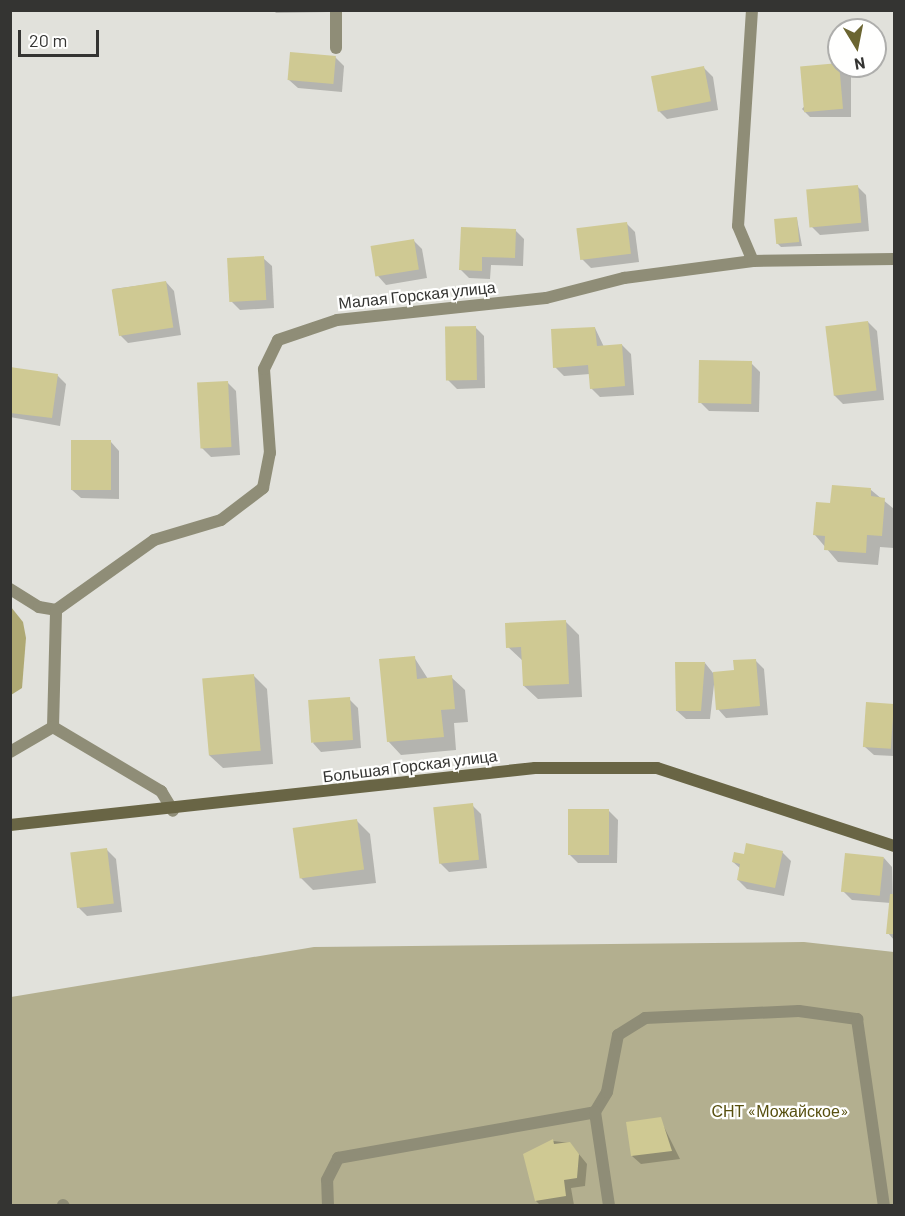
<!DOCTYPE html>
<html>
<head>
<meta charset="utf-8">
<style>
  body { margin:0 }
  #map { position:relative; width:905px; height:1216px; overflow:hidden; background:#e1e1db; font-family:Barlow,sans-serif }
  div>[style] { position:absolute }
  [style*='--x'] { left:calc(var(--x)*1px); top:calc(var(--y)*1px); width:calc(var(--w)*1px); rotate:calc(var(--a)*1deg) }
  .green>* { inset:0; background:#b3af8f }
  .water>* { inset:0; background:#aea873 }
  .shadow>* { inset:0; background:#0003 }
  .building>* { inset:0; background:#cfc993; transform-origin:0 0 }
  .lane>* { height:12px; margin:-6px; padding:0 6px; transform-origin:6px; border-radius:6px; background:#8f8d77 }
  .street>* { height:12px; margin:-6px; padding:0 6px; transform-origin:6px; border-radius:6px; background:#8f8d77 }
  .secondary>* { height:12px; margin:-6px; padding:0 6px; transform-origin:6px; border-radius:6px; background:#696545 }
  span { translate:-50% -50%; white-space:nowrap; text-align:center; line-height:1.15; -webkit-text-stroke:4.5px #fffffe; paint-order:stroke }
  .street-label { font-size:16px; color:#343432 }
  .park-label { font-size:16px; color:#574f0f }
  .frame { position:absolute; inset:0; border:12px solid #343432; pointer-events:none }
  .north { position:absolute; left:827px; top:18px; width:60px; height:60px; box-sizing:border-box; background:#fffffe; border:2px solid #aeaeac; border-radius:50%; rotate:170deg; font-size:16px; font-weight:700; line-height:24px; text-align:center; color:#343432 }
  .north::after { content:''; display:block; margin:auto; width:21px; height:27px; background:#6b6531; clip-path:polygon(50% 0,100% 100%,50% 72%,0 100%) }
  .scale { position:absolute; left:18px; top:30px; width:81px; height:27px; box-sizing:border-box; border:3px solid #343432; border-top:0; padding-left:8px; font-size:18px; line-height:21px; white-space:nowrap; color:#343432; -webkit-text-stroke:4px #fffffe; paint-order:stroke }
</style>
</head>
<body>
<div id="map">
  <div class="green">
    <div style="clip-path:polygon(804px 942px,894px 952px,894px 1205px,11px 1206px,11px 997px,314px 947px)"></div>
  </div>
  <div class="water">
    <div style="clip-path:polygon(11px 607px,23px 622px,26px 638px,22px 688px,11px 695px)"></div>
  </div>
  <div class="shadow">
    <div style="clip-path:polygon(273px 10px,329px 10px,329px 12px,276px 13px)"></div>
    <div style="clip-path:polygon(335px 57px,344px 66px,342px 92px,298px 88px,289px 80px)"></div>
    <div style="clip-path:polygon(839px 66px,851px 74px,851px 117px,810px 117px,802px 109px)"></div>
    <div style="clip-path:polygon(704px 68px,713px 77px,718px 110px,667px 119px,658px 110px)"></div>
    <div style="clip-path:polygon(857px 186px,866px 195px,869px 231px,820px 235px,811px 226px)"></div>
    <div style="clip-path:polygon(797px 219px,802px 246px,781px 247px,777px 243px)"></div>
    <div style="clip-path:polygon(626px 223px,635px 232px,639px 262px,591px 268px,582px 259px)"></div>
    <div style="clip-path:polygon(515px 230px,524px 239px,523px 266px,491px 265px,490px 279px,469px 278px,461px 270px)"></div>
    <div style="clip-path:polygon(413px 240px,422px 249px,427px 278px,386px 285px,378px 276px)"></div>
    <div style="clip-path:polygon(263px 258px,272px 266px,274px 308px,240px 310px,231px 301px)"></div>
    <div style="clip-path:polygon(166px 282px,174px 291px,181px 335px,128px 343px,119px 334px,113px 289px)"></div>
    <div style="clip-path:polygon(868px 322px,877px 331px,884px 400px,843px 404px,834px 395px)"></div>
    <div style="clip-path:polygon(475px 327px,484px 336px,485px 388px,457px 389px,448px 380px)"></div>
    <div style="clip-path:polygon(595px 328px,604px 347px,622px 345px,631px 354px,634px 395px,600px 397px,591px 388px,590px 374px,564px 376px,555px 367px)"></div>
    <div style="clip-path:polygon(751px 363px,760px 372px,759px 412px,709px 411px,700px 402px)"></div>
    <div style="clip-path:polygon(10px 372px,57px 375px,66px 384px,60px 426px,10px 417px)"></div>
    <div style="clip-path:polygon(227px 382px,236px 391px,240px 455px,211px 457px,202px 448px)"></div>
    <div style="clip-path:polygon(111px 442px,119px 451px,119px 499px,81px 498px,72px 490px)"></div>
    <div style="clip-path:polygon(871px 490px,894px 509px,894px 548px,880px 547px,878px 565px,838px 562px,815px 535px,831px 504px)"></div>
    <div style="clip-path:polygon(566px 622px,579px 635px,582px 697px,538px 699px,524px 686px,523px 661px,508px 647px)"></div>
    <div style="clip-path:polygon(414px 657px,428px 679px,451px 677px,465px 690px,468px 722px,454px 723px,456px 750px,401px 755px,388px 741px)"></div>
    <div style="clip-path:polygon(755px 660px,764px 669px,768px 715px,726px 718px,718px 709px,715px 676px,710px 719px,686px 719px,677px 711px,705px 663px,713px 673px,735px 671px)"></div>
    <div style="clip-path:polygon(254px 676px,267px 689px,273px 764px,223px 768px,209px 755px)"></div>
    <div style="clip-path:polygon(349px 699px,358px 708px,361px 748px,321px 752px,313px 743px)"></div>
    <div style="clip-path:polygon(867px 704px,894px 705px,894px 756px,874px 755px,865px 747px)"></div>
    <div style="clip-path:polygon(472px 805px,481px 814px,487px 868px,449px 872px,440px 863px)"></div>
    <div style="clip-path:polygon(609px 811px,618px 820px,617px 863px,578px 863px,569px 854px)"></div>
    <div style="clip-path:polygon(357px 821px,370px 834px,376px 883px,313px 890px,300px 877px)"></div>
    <div style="clip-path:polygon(107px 850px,116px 859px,122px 912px,87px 916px,78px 907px)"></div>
    <div style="clip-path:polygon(782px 852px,791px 861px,784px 896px,747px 889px,738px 880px,741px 869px,733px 862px)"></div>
    <div style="clip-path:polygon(884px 858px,892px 867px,894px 940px,888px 933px,891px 903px,852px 900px,843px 891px)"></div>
    <div style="clip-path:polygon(660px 1119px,680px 1159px,641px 1164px,632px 1156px)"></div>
    <div style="clip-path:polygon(553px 1141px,570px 1143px,587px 1164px,585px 1186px,571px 1188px,574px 1205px,541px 1206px,536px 1201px)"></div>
  </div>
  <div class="building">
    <div style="left:290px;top:52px;width:46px;height:28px;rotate:5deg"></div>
    <div style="left:839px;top:63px;width:46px;height:39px;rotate:85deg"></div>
    <div style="left:704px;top:66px;width:36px;height:54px;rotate:79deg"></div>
    <div style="left:858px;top:185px;width:38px;height:52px;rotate:85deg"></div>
    <div style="left:797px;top:217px;width:25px;height:23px;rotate:85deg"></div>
    <div style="left:627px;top:222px;width:32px;height:51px;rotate:83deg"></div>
    <div style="clip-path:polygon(461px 227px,516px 229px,515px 258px,482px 257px,482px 271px,459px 270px)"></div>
    <div style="left:414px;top:239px;width:31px;height:44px;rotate:81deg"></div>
    <div style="left:264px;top:256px;width:44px;height:37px;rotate:87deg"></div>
    <div style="left:166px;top:281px;width:47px;height:55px;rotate:81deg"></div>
    <div style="left:868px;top:321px;width:70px;height:43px;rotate:83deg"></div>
    <div style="left:476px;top:326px;width:54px;height:31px;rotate:89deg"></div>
    <div style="clip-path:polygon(595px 327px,597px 346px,622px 344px,625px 386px,590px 389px,588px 365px,553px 368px,551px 329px)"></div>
    <div style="left:699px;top:360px;width:53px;height:43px;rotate:1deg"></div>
    <div style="clip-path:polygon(10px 367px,58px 374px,52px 418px,10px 413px)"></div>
    <div style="left:228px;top:381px;width:66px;height:31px;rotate:87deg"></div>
    <div style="left:71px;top:440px;width:40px;height:50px"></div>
    <div style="clip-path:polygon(832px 485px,871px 488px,871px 496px,885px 498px,882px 536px,867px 535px,866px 553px,824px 550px,825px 536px,813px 535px,816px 502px,830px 503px)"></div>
    <div style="clip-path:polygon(566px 620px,569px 684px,523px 686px,521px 647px,506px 648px,505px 623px)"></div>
    <div style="clip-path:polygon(415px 656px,417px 679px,452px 675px,455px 709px,441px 710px,444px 737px,387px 742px,379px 659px)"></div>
    <div style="clip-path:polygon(756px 659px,760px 706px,716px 710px,713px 672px,734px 670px,733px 660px)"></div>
    <div style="clip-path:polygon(675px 662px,705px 662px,701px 711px,676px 711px)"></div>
    <div style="left:254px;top:674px;width:77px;height:52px;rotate:85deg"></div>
    <div style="left:350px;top:697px;width:43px;height:42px;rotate:86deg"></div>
    <div style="left:866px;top:702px;width:28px;height:45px;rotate:4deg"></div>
    <div style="left:473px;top:803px;width:57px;height:40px;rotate:84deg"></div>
    <div style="left:568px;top:809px;width:41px;height:46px"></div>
    <div style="left:357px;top:819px;width:51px;height:65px;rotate:82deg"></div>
    <div style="clip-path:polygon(746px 843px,783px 851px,775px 888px,737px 880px,740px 864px,732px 862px,734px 852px,744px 854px)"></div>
    <div style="left:107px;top:848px;width:56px;height:37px;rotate:83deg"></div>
    <div style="left:845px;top:853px;width:39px;height:39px;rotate:6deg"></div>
    <div style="clip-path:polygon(890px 894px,894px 894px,894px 934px,886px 934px)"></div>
    <div style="clip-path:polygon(661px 1117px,672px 1151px,631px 1156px,626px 1122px)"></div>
    <div style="clip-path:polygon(553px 1139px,554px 1144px,570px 1142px,579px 1154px,577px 1178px,564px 1180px,566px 1196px,535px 1201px,523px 1154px)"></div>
  </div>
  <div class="lane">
    <div style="--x:336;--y:10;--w:38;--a:90"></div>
    <div style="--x:752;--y:10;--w:216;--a:93.7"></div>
    <div style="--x:738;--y:226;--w:38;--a:67"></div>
    <div style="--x:595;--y:1112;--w:23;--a:-59"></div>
    <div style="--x:607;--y:1092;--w:58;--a:-79.1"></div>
    <div style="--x:618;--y:1035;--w:32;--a:-32"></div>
    <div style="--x:645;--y:1018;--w:154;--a:-2.6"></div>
    <div style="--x:799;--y:1011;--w:59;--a:7.9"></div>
  </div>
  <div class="street">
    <div style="--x:10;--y:589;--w:34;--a:32"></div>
    <div style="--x:39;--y:607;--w:17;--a:10"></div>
    <div style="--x:56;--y:610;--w:120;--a:-35.5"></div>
    <div style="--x:154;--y:540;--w:70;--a:-16.6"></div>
    <div style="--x:221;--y:520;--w:53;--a:-37.3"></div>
    <div style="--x:263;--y:488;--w:36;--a:-79"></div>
    <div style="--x:270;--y:453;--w:84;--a:-94.1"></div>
    <div style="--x:264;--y:369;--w:32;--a:-64"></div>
    <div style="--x:278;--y:340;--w:62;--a:-18.7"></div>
    <div style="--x:337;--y:320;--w:210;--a:-6"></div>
    <div style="--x:546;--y:298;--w:81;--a:-14.4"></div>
    <div style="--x:624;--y:278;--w:130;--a:-7.5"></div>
    <div style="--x:753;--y:261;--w:141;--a:-0.8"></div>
    <div style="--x:53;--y:727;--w:126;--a:30.7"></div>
    <div style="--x:161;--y:791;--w:23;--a:59"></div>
    <div style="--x:53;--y:727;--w:117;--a:-88.5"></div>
    <div style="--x:10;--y:752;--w:50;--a:-30.2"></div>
    <div style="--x:857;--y:1019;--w:189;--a:81.8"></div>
    <div style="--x:63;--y:1205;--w:1;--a:45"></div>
    <div style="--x:328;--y:1206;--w:26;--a:-92"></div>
    <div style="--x:327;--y:1180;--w:25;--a:-63"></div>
    <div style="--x:338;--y:1158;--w:261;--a:-10.1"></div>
    <div style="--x:595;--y:1112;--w:95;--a:81.5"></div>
  </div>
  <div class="secondary">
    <div style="--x:10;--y:825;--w:528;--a:-6.2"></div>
    <div style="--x:535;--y:768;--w:122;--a:0"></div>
    <div style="--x:657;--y:768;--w:250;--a:18.2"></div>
  </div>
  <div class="street-label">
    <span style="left:417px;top:295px;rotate:-6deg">Малая Горская улица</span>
    <span style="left:410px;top:766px;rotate:-7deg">Большая Горская улица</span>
  </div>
  <div class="park-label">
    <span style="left:780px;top:1111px">СНТ «Можайское»</span>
  </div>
  <div class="frame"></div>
  <div class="north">N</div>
  <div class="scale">20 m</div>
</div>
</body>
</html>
